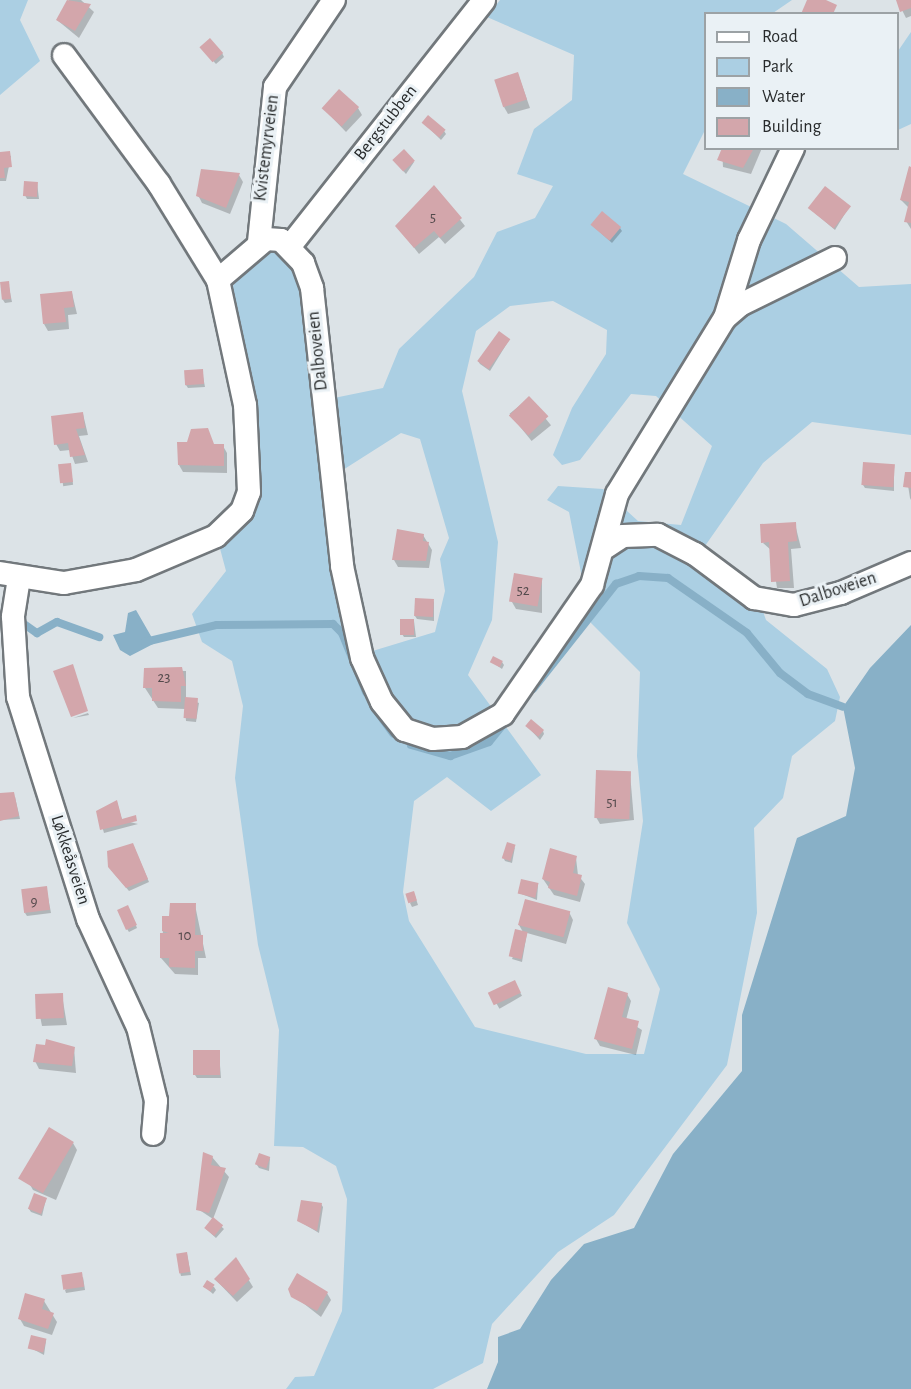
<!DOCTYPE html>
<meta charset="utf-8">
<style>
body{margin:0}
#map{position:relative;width:911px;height:1389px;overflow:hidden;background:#dce3e7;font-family:"Alegreya Sans",sans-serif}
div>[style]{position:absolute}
.green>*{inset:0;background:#abcfe3}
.water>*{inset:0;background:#88b0c7}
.shadow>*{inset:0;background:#0003;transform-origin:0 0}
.stream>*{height:8px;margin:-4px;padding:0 4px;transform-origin:4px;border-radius:4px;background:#88b0c7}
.building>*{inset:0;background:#d3a6ab;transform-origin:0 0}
.roads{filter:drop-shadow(2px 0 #72787c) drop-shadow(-2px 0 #72787c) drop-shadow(0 2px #72787c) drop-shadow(0 -2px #72787c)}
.street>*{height:22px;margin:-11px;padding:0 11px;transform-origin:11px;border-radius:11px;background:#fff}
span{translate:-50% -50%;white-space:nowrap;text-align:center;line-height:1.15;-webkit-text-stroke:6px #eaf1f5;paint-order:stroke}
.number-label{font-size:15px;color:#534a4c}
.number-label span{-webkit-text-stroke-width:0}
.street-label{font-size:18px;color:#282b2c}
.legend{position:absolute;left:704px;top:12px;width:195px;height:138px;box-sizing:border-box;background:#eaf1f5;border:2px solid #9ca2a5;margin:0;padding:8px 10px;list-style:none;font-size:18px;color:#282b2c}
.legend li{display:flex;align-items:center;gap:12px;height:30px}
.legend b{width:30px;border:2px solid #9ca2a5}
</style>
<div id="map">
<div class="green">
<i style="clip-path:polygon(0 0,28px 0,20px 20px,40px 61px,0 95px)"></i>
<i style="clip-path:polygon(evenodd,500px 0,792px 0,773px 13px,706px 14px,705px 130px,683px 174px,786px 224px,859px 287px,911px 284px,911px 435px,812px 422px,763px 463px,705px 546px,752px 581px,766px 620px,827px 669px,840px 697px,835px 721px,792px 756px,783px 798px,754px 828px,757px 913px,727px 1065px,614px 1215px,558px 1252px,492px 1324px,483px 1363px,433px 1389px,286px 1389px,295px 1377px,314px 1376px,342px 1311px,347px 1199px,336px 1166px,303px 1147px,274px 1146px,279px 1030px,258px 945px,235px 778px,243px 706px,232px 661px,202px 642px,192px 614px,226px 571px,218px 541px,250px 509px,231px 289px,249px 261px,273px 249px,284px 251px,301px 275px,329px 399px,383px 388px,399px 349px,474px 277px,497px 232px,535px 218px,553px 186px,517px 174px,534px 129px,572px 100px,574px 55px,487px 17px,500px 0,553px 301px,607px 330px,606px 354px,572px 408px,553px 455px,562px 465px,580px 460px,631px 394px,656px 396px,712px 446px,681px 525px,638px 521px,603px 489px,558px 486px,547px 500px,569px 512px,591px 623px,640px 672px,637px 756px,643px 821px,627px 923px,660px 989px,644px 1054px,586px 1054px,475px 1027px,409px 921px,403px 892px,414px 801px,447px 777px,491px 811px,541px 775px,468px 675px,492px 620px,498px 542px,462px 391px,476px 331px,510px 306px,553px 301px,500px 0,401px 433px,420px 439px,449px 538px,440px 559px,445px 591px,435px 632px,366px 653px,335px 475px,401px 433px)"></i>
<i style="clip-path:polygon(911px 32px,911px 124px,898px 130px,898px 51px)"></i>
</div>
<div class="water">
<i style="clip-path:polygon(136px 610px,155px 643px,130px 656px,120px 650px,113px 635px,125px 632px,128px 613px)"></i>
<i style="clip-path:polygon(911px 625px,911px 1389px,487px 1389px,498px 1362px,498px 1337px,520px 1329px,551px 1280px,584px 1244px,634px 1228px,673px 1154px,742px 1071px,742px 1015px,797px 838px,846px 816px,855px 768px,843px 707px,870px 668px)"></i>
</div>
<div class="shadow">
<i style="clip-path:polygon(69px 0,81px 0,94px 12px,79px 38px,57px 20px)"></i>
<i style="clip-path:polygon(897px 0,911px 0,911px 16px,906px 18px)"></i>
<i style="clip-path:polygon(204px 51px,222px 53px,224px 57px,216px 64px)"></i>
<i style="clip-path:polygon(518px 74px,530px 108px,508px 114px,504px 107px)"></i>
<i style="clip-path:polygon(323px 108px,358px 108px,362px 115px,346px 132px)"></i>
<i style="clip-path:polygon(423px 122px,444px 131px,446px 134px,441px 140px)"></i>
<i style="clip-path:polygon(722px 148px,762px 148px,751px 174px,723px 167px)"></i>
<i style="clip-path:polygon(0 153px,11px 156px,6px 181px,0 181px)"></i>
<i style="clip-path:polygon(414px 162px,406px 174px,396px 163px)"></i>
<i style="clip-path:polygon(911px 168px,911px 229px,906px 221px,909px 208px,901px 200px)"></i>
<i style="clip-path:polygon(239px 175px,243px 182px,230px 214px,202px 203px,198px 195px)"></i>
<i style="clip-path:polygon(37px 183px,39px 199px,27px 199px,25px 195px)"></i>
<i style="clip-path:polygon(434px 187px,465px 226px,445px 244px,439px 237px,419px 254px,397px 226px)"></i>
<i style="clip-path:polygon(849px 207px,835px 230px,809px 208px)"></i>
<i style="clip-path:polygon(592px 225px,620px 228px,622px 231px,612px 243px)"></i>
<i style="clip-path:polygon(8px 283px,12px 302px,5px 303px,3px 300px)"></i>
<i style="clip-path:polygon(72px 293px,77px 314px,68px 315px,69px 329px,48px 331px,44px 324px)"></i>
<i style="clip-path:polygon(509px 340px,490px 371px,480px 364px,478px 361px)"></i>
<i style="clip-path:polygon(202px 371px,205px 387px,188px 388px,186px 385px)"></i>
<i style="left:529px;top:398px;width:35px;height:25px;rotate:51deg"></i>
<i style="clip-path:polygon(83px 414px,88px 435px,79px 436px,88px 462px,75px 464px,70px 450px,60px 451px,56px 444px)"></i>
<i style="clip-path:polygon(214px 446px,223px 446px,227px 453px,227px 473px,183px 472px,179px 465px)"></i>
<i style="left:70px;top:465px;width:20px;height:10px;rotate:81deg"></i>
<i style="clip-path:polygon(894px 466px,894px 491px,865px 488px,863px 485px)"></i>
<i style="clip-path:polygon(906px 473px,911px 474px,911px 500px,910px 498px)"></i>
<i style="clip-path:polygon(795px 524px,801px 548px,791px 549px,794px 588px,777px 588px,771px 550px,763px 543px)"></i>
<i style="clip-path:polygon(423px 535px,432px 550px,429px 568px,398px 567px,394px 560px)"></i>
<i style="clip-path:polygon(542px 579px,542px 613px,516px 609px,512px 602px)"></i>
<i style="clip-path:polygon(434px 601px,434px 621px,417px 619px,415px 616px)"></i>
<i style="clip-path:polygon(414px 621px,416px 637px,404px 637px,402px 634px)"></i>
<i style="clip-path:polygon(492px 662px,502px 662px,504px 665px,502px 669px)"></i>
<i style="clip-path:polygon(146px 670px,186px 671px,186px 698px,199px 703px,196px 722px,186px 721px,185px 709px,158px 708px,145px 688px)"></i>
<i style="clip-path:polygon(88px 713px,89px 715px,73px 718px)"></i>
<i style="clip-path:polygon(527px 726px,543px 731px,544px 734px,540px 740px)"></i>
<i style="clip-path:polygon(630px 773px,634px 820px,600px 824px,596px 817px)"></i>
<i style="clip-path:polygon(0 795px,15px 797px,20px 819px,0 820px)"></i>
<i style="clip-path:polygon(117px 802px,122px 820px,138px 824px,104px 833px,98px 812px)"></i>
<i style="clip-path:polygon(134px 847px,149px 882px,129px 891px,111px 870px)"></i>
<i style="clip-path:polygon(515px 847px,512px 863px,505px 861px,503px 857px)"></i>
<i style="clip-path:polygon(576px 858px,578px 875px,585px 884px,580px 902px,554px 895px,543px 879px)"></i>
<i style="clip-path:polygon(538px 885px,537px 900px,519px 893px)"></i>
<i style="clip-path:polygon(46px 887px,51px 913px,27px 916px,25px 913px)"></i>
<i style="clip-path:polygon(415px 896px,418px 905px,412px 907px,410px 903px)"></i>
<i style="clip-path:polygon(195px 905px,206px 958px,198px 958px,198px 975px,175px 974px,161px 958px,163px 930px,171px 918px)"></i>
<i style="clip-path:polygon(129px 909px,137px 928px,129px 932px,127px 929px)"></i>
<i style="clip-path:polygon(569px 912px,573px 920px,566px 944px,527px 933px,522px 962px,512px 959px,523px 932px,519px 925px)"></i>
<i style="left:514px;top:982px;width:16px;height:26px;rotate:60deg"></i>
<i style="clip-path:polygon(627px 994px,631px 1001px,626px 1020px,642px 1030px,636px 1055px,600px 1046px,596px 1039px)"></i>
<i style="clip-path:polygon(62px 995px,67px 1025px,42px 1026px,36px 996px)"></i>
<i style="clip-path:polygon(46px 1047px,74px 1048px,76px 1073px,39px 1069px,35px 1061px)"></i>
<i style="clip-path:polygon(219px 1052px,221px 1078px,197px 1078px,195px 1075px)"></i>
<i style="clip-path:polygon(73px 1143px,77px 1150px,56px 1200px,33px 1190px,29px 1183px)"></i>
<i style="clip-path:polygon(212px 1157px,229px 1177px,213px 1219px,224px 1229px,216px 1238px,206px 1229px,213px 1219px,198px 1209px)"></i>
<i style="clip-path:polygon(270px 1158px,269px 1171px,259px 1168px,257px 1165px)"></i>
<i style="clip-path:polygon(46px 1199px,42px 1216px,31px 1212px,29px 1209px)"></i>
<i style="clip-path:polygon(321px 1204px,323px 1207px,319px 1233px,299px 1221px)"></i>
<i style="clip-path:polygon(187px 1254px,191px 1275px,181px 1276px,180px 1272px)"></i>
<i style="clip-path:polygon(236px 1259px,253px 1287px,237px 1302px,215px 1279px)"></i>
<i style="clip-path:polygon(83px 1277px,85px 1290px,66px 1293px,65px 1290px)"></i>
<i style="clip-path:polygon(205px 1287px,214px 1287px,216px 1290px,213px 1294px)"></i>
<i style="clip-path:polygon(327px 1293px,331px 1300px,321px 1317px,294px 1296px)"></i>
<i style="clip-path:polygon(44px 1301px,57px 1322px,52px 1335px,24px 1326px,20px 1319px)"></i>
<i style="clip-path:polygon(46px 1341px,44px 1355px,29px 1347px)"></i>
</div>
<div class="stream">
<i style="left:24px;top:624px;width:16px;rotate:35deg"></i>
<i style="left:37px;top:633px;width:23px;rotate:-29deg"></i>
<i style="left:57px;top:622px;width:45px;rotate:19.7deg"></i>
<i style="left:145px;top:642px;width:74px;rotate:-13.3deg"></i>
<i style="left:217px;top:625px;width:116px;rotate:-0.5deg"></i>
<i style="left:333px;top:624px;width:13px;rotate:45deg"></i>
<i style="left:342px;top:633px;width:64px;rotate:67.9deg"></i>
<i style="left:533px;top:689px;width:134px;rotate:-51.7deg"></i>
<i style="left:616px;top:584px;width:24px;rotate:-19deg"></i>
<i style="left:639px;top:576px;width:29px;rotate:4deg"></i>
<i style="left:668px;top:578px;width:96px;rotate:34.8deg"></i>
<i style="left:747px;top:633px;width:52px;rotate:50.5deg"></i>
<i style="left:780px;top:673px;width:35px;rotate:37deg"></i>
<i style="left:808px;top:694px;width:37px;rotate:20deg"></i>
<i style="left:376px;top:710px;width:29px;rotate:54deg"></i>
<i style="left:411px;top:745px;width:41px;rotate:15.8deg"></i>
<i style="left:450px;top:756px;width:41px;rotate:-19.7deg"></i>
<i style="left:489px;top:742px;width:27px;rotate:-51deg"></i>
</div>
<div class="building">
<i style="clip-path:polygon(67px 0,91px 4px,75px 31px,56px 20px)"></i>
<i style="clip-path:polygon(807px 0,826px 0,837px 5px,833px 14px,801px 14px)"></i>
<i style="clip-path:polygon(896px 0,911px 0,911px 8px,900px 12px)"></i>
<i style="left:210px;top:38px;width:20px;height:14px;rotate:49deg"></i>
<i style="left:518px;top:72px;width:29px;height:25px;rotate:72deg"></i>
<i style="left:339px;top:89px;width:27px;height:26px;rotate:42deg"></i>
<i style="left:428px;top:115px;width:23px;height:10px;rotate:40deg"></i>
<i style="clip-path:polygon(722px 148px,754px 148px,743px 168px,717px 160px)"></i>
<i style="left:404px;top:149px;width:16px;height:16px;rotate:47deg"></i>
<i style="clip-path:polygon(10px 151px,12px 167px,4px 168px,5px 178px,0 178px,0 152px)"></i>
<i style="clip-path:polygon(909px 166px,911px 167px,911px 223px,904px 222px,909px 202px,900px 200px)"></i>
<i style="clip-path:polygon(201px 169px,240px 173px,226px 208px,196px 196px)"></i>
<i style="left:24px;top:181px;width:14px;height:15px;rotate:4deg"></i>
<i style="clip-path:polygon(434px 185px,462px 218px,440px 238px,434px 231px,414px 248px,395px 226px)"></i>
<i style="left:825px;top:186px;width:33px;height:28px;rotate:38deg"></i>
<i style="left:602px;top:211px;width:25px;height:18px;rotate:40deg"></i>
<i style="left:9px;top:281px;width:18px;height:9px;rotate:84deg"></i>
<i style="clip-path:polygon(72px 291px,74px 307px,64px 308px,66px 322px,43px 324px,40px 294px)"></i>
<i style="left:499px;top:331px;width:14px;height:37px;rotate:36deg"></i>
<i style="left:203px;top:369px;width:15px;height:19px;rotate:86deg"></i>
<i style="left:529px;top:396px;width:28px;height:28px;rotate:46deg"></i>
<i style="clip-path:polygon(83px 412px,85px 428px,76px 429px,85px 455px,70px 457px,68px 443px,54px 445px,51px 416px)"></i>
<i style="clip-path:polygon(208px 428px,214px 444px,224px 444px,224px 466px,178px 465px,177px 442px,187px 442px,191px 429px)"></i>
<i style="left:863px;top:462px;width:32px;height:23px;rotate:4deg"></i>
<i style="left:71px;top:463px;width:19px;height:13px;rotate:84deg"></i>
<i style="clip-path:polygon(905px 472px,911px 472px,911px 488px,903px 487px)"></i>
<i style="clip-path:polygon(796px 522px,797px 541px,788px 542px,790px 581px,771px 582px,769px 542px,761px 543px,760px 524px)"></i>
<i style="clip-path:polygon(397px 529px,424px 534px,423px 541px,429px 542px,426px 561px,392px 560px)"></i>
<i style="left:514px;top:573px;width:29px;height:29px;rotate:10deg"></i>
<i style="left:415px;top:598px;width:19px;height:18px;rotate:3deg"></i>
<i style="left:400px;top:619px;width:14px;height:16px"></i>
<i style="left:493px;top:656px;width:11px;height:7px;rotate:27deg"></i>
<i style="clip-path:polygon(73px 664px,88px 711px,71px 717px,53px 671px)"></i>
<i style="clip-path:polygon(182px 667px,186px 686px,181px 686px,181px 702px,152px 701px,152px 688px,143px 688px,144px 668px)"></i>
<i style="left:185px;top:697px;width:13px;height:21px;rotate:4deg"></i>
<i style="left:531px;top:719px;width:17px;height:9px;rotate:40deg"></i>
<i style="left:596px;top:770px;width:35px;height:48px;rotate:2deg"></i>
<i style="clip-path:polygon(14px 792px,19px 816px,0 821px,0 793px)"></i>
<i style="clip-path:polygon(117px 800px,122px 819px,136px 815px,137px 821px,100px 830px,96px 811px)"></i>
<i style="left:507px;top:842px;width:9px;height:17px;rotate:18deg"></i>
<i style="clip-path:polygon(133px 843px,148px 879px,126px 888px,108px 867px,107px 851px)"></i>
<i style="clip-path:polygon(550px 848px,577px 856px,573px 873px,582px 875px,577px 896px,548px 888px,550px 882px,542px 879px)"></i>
<i style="left:521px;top:879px;width:18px;height:15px;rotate:13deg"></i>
<i style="left:47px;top:886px;width:24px;height:26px;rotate:83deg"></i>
<i style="left:414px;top:891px;width:10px;height:9px;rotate:73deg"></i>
<i style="left:525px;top:899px;width:47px;height:27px;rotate:15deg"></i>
<i style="clip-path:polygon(170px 903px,196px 903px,195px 935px,203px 935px,203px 951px,195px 951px,195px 968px,169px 967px,169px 958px,160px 958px,160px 933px,169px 933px,162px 931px,162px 916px,169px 916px)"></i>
<i style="left:128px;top:905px;width:22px;height:12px;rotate:66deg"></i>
<i style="left:515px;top:929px;width:13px;height:28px;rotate:13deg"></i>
<i style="left:515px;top:980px;width:14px;height:30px;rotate:65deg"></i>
<i style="clip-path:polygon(608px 987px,628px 993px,622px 1017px,639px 1021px,632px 1049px,594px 1039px)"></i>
<i style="left:63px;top:993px;width:25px;height:28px;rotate:88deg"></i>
<i style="clip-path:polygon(46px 1039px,75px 1047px,72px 1066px,33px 1062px,36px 1044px,45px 1045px)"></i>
<i style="left:220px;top:1050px;width:25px;height:27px;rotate:90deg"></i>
<i style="left:49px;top:1127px;width:29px;height:60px;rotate:31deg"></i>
<i style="clip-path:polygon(203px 1152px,213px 1156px,211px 1165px,226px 1168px,209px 1213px,196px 1210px)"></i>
<i style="left:259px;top:1153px;width:12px;height:12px;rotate:20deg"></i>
<i style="left:34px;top:1193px;width:14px;height:17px;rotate:21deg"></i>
<i style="clip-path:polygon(301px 1200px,322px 1203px,317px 1231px,297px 1221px)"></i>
<i style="left:213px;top:1217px;width:13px;height:14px;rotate:39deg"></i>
<i style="left:187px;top:1252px;width:20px;height:11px;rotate:81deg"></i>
<i style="clip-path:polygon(236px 1257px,250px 1279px,233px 1296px,214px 1279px)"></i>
<i style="left:82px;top:1272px;width:15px;height:21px;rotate:82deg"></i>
<i style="clip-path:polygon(297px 1273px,328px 1292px,317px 1311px,291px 1297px,288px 1289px)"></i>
<i style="left:207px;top:1280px;width:9px;height:8px;rotate:32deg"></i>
<i style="clip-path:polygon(25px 1293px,45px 1299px,42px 1309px,54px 1313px,48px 1329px,18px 1319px)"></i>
<i style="left:31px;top:1335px;width:16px;height:14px;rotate:14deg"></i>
</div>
<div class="roads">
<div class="street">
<i style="left:259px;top:242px;width:156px;rotate:-84.1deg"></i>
<i style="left:275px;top:87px;width:105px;rotate:-55.9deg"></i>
<i style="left:290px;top:246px;width:313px;rotate:-51.7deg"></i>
<i style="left:218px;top:280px;width:63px;rotate:-40.5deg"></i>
<i style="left:266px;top:239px;width:15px;rotate:4deg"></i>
<i style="left:281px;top:240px;width:32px;rotate:46deg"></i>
<i style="left:303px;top:263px;width:27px;rotate:70deg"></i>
<i style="left:312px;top:288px;width:280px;rotate:83.8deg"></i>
<i style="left:342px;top:566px;width:94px;rotate:77.7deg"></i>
<i style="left:362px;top:658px;width:48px;rotate:65.6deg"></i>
<i style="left:382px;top:702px;width:36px;rotate:51deg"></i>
<i style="left:405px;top:730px;width:29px;rotate:18deg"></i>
<i style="left:433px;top:739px;width:29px;rotate:-4deg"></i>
<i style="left:462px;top:737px;width:47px;rotate:-29.3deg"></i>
<i style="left:503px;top:714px;width:157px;rotate:-55.4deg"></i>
<i style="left:592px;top:585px;width:94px;rotate:-74.6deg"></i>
<i style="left:617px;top:494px;width:206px;rotate:-58.5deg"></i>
<i style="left:725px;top:318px;width:82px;rotate:-72.9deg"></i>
<i style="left:749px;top:240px;width:102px;rotate:-64.4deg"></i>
<i style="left:725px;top:318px;width:20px;rotate:-41deg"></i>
<i style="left:740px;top:305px;width:106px;rotate:-26.3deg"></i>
<i style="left:606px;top:547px;width:20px;rotate:-33deg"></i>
<i style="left:623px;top:536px;width:35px;rotate:-2deg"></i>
<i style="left:658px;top:535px;width:42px;rotate:27.2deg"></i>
<i style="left:695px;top:554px;width:74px;rotate:36.7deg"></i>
<i style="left:754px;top:598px;width:41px;rotate:9.9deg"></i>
<i style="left:794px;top:605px;width:49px;rotate:-14.3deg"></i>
<i style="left:841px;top:593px;width:76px;rotate:-23.2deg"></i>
<i style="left:0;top:573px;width:65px;rotate:8.9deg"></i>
<i style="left:64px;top:583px;width:73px;rotate:-10.2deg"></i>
<i style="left:136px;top:570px;width:87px;rotate:-23deg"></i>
<i style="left:216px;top:536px;width:36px;rotate:-44deg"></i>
<i style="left:242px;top:511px;width:20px;rotate:-70deg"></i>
<i style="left:249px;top:492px;width:87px;rotate:-92.6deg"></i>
<i style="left:245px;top:405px;width:128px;rotate:-102.2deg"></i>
<i style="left:218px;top:280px;width:113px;rotate:-121.6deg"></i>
<i style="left:159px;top:184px;width:160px;rotate:-126.4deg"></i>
<i style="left:19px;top:578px;width:39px;rotate:99deg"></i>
<i style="left:13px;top:617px;width:80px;rotate:86.4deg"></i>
<i style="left:18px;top:697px;width:233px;rotate:72.5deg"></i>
<i style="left:88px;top:919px;width:119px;rotate:65.2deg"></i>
<i style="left:138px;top:1027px;width:76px;rotate:76.3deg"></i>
<i style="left:156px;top:1101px;width:33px;rotate:95deg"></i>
</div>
</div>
<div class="number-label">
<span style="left:433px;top:218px">5</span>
<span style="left:523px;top:591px">52</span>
<span style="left:164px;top:678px">23</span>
<span style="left:612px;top:803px">51</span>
<span style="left:34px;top:902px">9</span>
<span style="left:185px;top:936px">10</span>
</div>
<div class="street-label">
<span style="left:386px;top:123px;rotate:-52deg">Bergstubben</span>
<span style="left:267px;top:148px;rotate:-83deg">Kvistemyrveien</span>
<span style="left:318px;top:351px;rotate:-96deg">Dalboveien</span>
<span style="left:838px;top:590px;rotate:-18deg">Dalboveien</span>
<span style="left:70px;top:860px;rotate:72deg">Løkkeåsveien</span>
</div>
<ul class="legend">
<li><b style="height:8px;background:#fff"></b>Road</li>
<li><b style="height:16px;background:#abcfe3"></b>Park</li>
<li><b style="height:16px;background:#88b0c7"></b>Water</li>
<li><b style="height:16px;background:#d3a6ab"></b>Building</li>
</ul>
</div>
